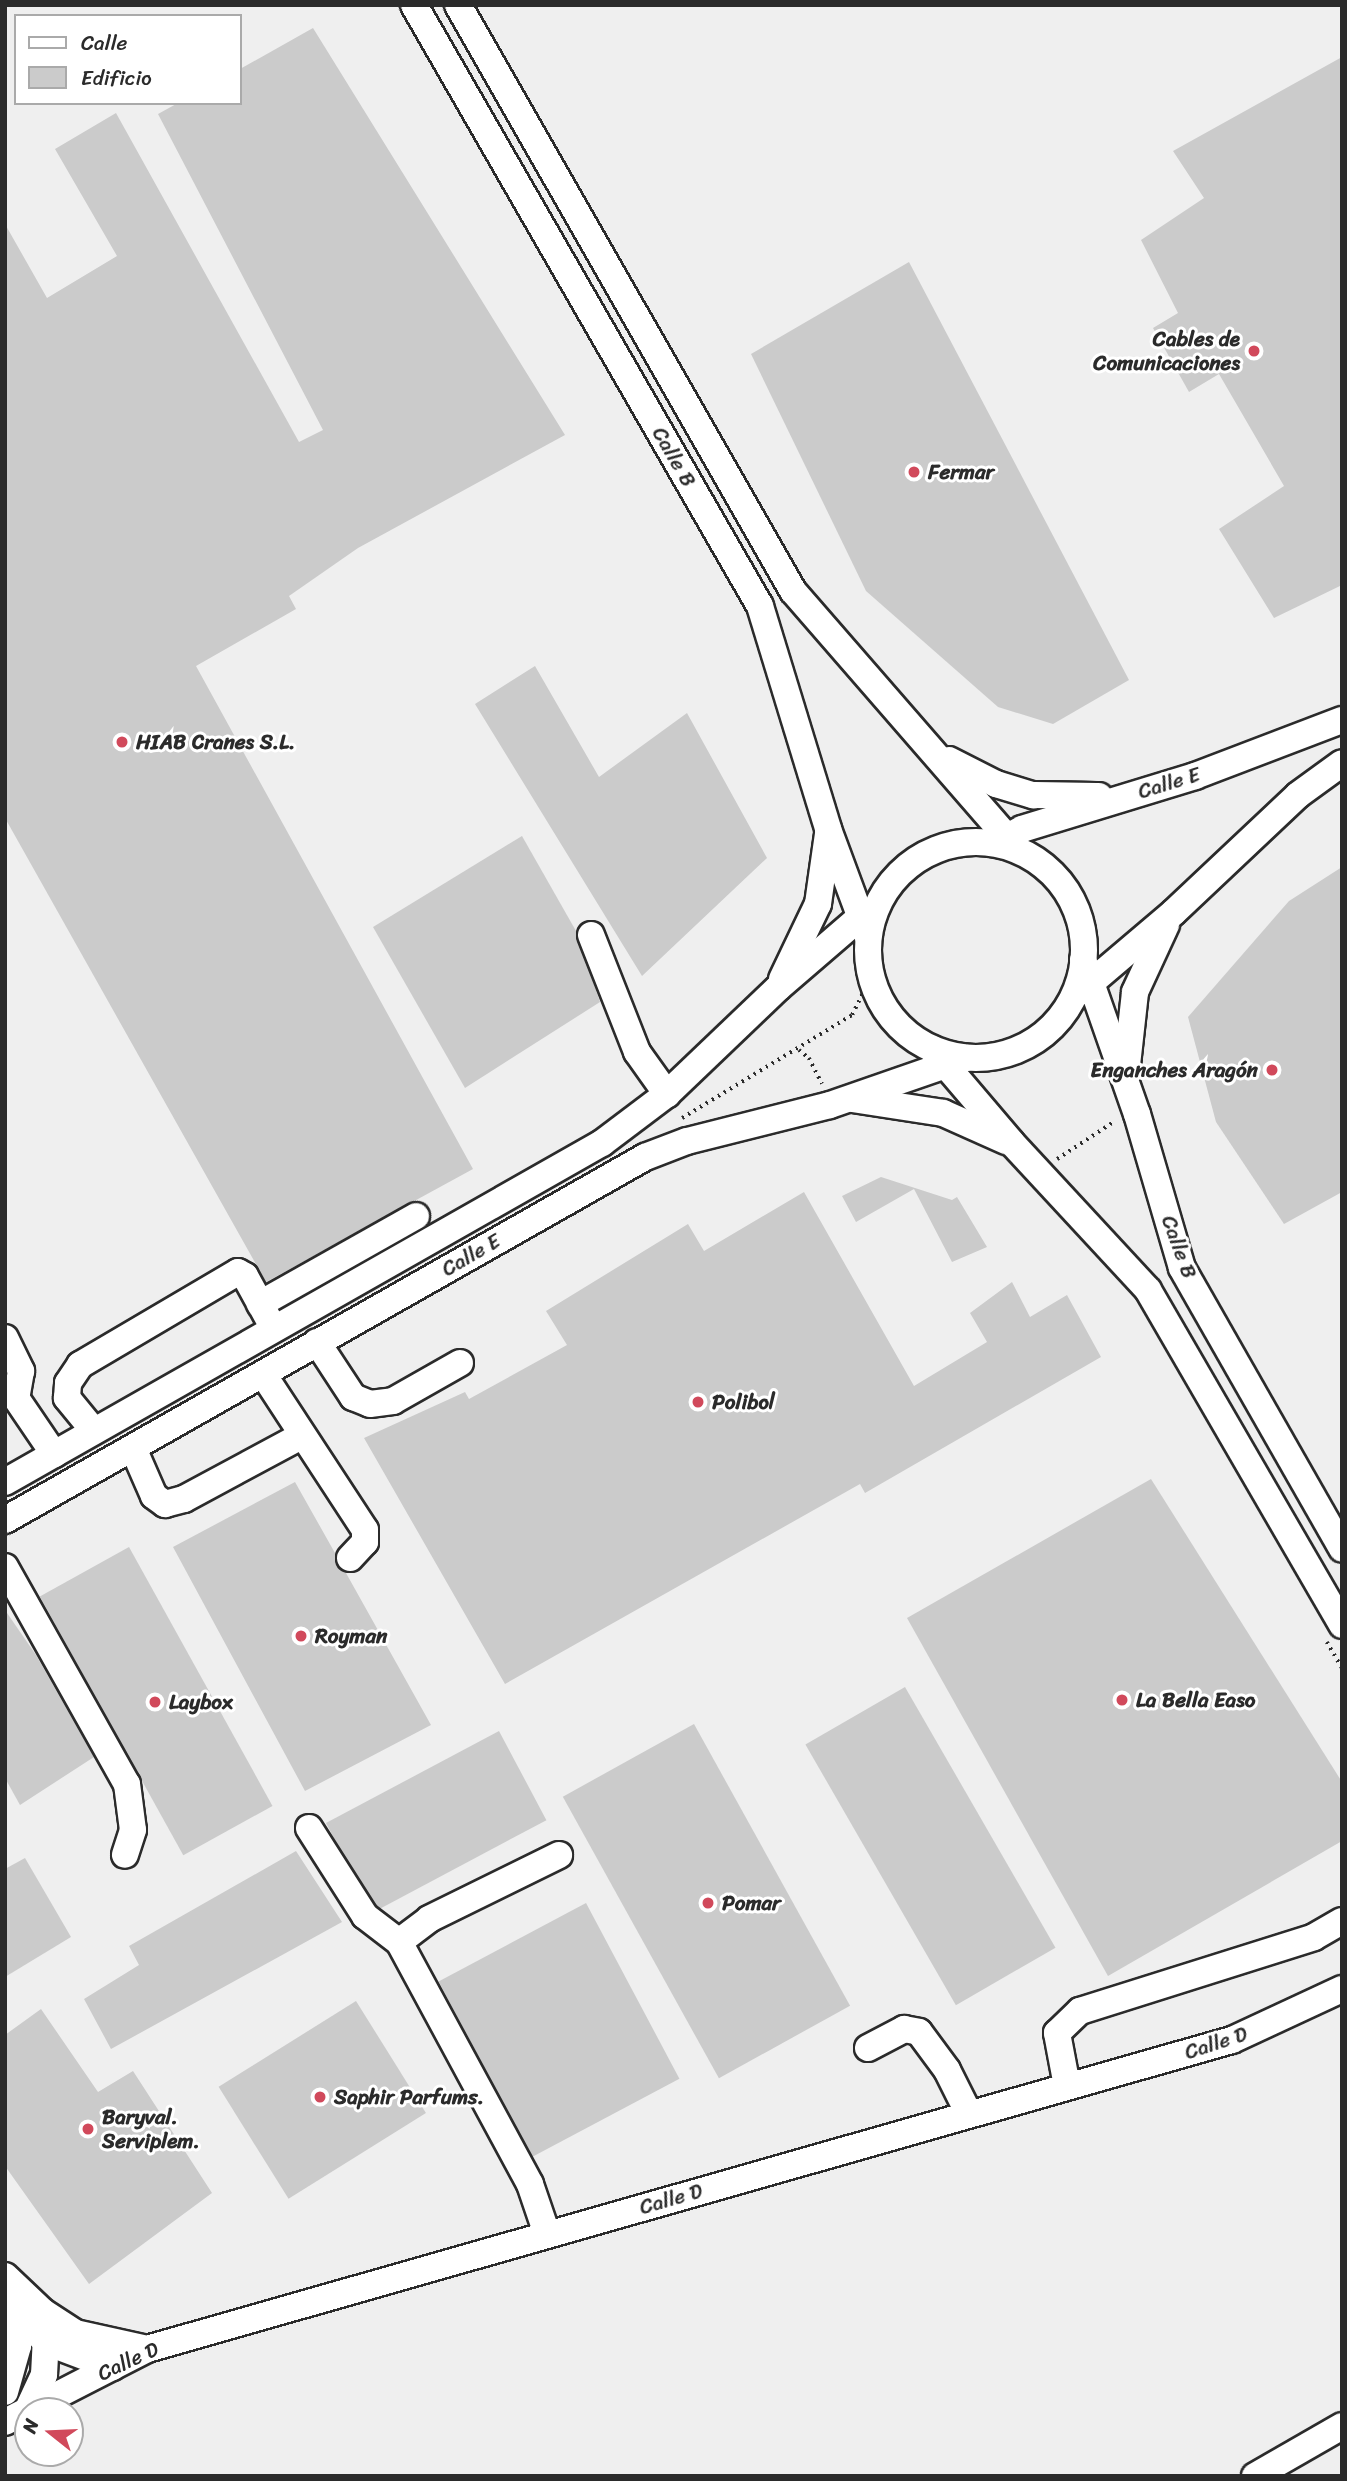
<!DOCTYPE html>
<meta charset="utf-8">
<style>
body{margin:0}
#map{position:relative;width:1347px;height:2481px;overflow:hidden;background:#fff;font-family:Sriracha,sans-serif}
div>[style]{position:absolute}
.built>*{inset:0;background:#efefef}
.building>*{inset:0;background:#cbcbcb;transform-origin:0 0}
.path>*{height:3.5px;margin-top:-1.75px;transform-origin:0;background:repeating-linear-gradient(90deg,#2b2b2b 0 2px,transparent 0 7px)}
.roads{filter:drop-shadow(2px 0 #2b2b2b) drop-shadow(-2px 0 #2b2b2b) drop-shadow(0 2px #2b2b2b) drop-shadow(0 -2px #2b2b2b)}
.minor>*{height:26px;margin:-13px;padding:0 13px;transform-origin:13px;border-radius:13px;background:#fff}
.minor>.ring{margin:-13px;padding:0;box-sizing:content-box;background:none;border:26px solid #fff;border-radius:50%}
.dots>*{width:19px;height:19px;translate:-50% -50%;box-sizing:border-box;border:4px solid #fff;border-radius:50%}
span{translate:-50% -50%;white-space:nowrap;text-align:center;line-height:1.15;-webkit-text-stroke:6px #fff;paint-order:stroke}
.poi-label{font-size:21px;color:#2b2b2b;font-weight:700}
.right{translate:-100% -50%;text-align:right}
.left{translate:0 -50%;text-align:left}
.street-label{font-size:21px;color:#2b2b2b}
.frame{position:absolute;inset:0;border:7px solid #2b2b2b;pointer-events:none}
.legend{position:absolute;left:14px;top:14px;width:228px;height:91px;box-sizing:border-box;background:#fff;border:2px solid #aaa;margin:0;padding:9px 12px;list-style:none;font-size:21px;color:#2b2b2b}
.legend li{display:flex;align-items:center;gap:14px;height:35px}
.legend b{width:35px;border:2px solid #aaa}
.north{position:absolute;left:14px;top:2397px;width:70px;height:70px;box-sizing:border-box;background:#fff;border:2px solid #aaa;border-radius:50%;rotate:288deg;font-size:19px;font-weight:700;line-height:28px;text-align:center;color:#2b2b2b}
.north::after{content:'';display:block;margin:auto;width:24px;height:32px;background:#d1495b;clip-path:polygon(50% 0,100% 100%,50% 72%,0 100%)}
</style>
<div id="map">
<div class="built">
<i style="clip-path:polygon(evenodd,5px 5px,1342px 5px,1342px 2476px,5px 2476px,5px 5px,16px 16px,240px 16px,240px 103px,16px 103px,16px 16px,5px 5px,28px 2411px,70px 2411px,70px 2453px,28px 2453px,28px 2411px)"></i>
</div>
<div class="building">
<i style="clip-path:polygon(313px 28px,565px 435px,358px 548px,289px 596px,296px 609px,196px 666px,473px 1169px,266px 1282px,5px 818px,5px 224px,47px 298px,117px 256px,55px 149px,116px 113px,299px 442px,323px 430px,158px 114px,178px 103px,240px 103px,240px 69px)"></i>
<i style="clip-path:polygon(1342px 57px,1342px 585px,1274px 618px,1219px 529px,1284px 486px,1219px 374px,1189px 392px,1153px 328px,1178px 313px,1141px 240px,1204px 198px,1173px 151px)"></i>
<i style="clip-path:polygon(909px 262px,1129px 680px,1053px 724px,998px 707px,866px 591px,751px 354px)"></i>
<i style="clip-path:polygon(535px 666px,599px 777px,687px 713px,767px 858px,642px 976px,475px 704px)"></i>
<i style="clip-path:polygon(522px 836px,576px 931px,600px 1002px,465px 1088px,373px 927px)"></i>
<i style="clip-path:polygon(1342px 867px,1342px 1192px,1284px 1224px,1216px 1122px,1188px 1017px,1289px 901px)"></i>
<i style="clip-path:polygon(881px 1177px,952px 1200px,957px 1197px,987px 1247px,952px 1262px,914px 1189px,856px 1222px,842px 1196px)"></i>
<i style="clip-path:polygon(804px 1192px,914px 1386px,987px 1342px,970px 1313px,1012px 1282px,1030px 1317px,1067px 1295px,1101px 1357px,865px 1493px,860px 1484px,505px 1684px,364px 1438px,465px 1392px,469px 1399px,567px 1345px,546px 1311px,688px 1224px,704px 1251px)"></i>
<i style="clip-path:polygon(1151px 1479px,1342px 1782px,1342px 1841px,1108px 1976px,907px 1618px)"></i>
<i style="clip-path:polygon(295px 1482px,335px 1553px,335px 1563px,346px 1573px,431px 1725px,305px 1791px,173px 1547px)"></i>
<i style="left:129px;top:1547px;width:296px;height:102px;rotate:61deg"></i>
<i style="clip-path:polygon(5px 1610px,36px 1655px,94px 1757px,20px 1805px,5px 1778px)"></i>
<i style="left:905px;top:1687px;width:301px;height:115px;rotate:60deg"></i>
<i style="left:694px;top:1724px;width:322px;height:150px;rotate:61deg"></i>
<i style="left:499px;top:1731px;width:101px;height:196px;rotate:62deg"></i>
<i style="clip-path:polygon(296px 1851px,342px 1922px,111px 2049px,84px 1999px,139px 1965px,129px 1946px)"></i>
<i style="clip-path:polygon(25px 1858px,71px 1937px,5px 1977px,5px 1869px)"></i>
<i style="left:586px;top:1903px;width:199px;height:167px;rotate:62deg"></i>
<i style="left:356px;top:2001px;width:132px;height:162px;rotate:58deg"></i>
<i style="clip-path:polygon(41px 2009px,98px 2092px,133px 2071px,212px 2193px,89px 2284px,5px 2166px,5px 2035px)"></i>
</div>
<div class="path">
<i style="left:799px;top:1050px;width:13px;rotate:39deg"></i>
<i style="left:809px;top:1058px;width:29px;rotate:63deg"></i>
<i style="left:682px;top:1118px;width:199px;rotate:-31.2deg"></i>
<i style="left:852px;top:1015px;width:43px;rotate:-64deg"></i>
<i style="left:1057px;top:1159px;width:69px;rotate:-33.2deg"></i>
<i style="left:1327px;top:1642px;width:30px;rotate:60deg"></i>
</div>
<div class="roads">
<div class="minor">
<i style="left:414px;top:5px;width:693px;rotate:60.07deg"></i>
<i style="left:760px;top:606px;width:233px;rotate:73deg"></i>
<i style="left:828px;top:829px;width:115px;rotate:69.7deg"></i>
<i style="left:458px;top:5px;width:675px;rotate:60.24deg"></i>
<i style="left:793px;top:591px;width:342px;rotate:49deg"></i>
<i style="left:949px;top:760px;width:53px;rotate:27.1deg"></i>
<i style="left:996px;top:784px;width:39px;rotate:17deg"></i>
<i style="left:1033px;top:795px;width:66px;rotate:0.9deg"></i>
<i class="ring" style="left:868px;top:842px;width:190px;height:190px"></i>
<i style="left:995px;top:843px;width:30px;rotate:-27deg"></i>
<i style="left:1022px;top:829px;width:181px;rotate:-17deg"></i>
<i style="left:1195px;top:776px;width:157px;rotate:-20.9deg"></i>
<i style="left:591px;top:935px;width:126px;rotate:68.5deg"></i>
<i style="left:637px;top:1052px;width:52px;rotate:54.5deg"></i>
<i style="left:1083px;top:960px;width:163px;rotate:70.7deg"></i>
<i style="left:1137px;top:1114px;width:160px;rotate:73.7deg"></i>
<i style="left:1182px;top:1268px;width:323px;rotate:60.3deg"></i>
<i style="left:782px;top:979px;width:83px;rotate:-64.4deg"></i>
<i style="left:818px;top:904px;width:71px;rotate:-81.9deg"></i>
<i style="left:1080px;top:992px;width:123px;rotate:-40.4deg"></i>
<i style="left:1174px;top:912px;width:170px;rotate:-43.3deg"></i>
<i style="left:1298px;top:795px;width:54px;rotate:-36deg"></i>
<i style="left:932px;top:1049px;width:123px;rotate:49.6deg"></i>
<i style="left:1012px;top:1143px;width:200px;rotate:47.2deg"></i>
<i style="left:1148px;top:1290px;width:387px;rotate:59.9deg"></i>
<i style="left:1126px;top:1074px;width:82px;rotate:-83.7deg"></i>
<i style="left:1135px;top:992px;width:74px;rotate:-65.2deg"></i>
<i style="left:852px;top:1099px;width:92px;rotate:8.7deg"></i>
<i style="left:943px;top:1113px;width:69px;rotate:24deg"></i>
<i style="left:260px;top:1304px;width:179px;rotate:-29.4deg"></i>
<i style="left:5px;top:1338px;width:37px;rotate:64deg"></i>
<i style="left:21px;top:1371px;width:27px;rotate:100deg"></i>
<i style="left:317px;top:1342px;width:66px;rotate:56.8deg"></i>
<i style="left:353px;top:1397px;width:18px;rotate:22deg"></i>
<i style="left:370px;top:1404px;width:23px;rotate:-7deg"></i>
<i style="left:393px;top:1401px;width:77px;rotate:-29.6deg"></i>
<i style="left:263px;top:1374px;width:186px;rotate:56.8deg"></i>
<i style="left:365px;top:1530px;width:12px;rotate:90deg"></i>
<i style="left:365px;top:1542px;width:22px;rotate:133deg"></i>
<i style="left:16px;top:1398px;width:68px;rotate:55.8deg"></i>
<i style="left:94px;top:1431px;width:43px;rotate:-129.3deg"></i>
<i style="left:67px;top:1398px;width:15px;rotate:-86deg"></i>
<i style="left:68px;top:1383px;width:22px;rotate:-56deg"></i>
<i style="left:80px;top:1365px;width:183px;rotate:-30.5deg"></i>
<i style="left:238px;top:1272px;width:8px;rotate:30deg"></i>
<i style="left:245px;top:1276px;width:60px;rotate:61.3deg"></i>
<i style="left:133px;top:1448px;width:52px;rotate:66.4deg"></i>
<i style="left:154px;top:1496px;width:14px;rotate:36deg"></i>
<i style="left:165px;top:1504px;width:20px;rotate:-15deg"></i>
<i style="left:184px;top:1499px;width:133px;rotate:-28.3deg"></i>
<i style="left:5px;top:1482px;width:687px;rotate:-29.59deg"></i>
<i style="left:602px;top:1143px;width:81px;rotate:-37deg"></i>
<i style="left:667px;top:1094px;width:153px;rotate:-43.7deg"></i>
<i style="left:778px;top:988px;width:107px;rotate:-40.8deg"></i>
<i style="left:859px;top:918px;width:18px;rotate:-27deg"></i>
<i style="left:5px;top:1520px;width:736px;rotate:-29.56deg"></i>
<i style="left:645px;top:1157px;width:45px;rotate:-20.9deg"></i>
<i style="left:687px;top:1141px;width:147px;rotate:-14.1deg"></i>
<i style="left:830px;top:1105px;width:144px;rotate:-19.1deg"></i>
<i style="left:5px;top:1567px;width:249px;rotate:60.7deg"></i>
<i style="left:127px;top:1784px;width:46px;rotate:82.6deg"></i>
<i style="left:133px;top:1830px;width:26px;rotate:108deg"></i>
<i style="left:309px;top:1828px;width:104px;rotate:57.5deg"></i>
<i style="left:365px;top:1916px;width:43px;rotate:37.4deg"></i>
<i style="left:868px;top:2048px;width:41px;rotate:-27.8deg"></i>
<i style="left:904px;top:2029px;width:15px;rotate:11deg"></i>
<i style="left:919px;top:2032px;width:47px;rotate:53.6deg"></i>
<i style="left:947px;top:2070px;width:49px;rotate:63.4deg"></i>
<i style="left:1067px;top:2086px;width:54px;rotate:-100.7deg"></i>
<i style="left:1057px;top:2033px;width:32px;rotate:-44deg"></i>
<i style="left:1080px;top:2011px;width:245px;rotate:-17.5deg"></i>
<i style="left:1314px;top:1937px;width:32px;rotate:-30deg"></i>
<i style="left:547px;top:2234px;width:53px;rotate:-108.8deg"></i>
<i style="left:530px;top:2184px;width:275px;rotate:-118.4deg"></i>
<i style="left:399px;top:1942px;width:38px;rotate:-37deg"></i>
<i style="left:429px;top:1919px;width:145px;rotate:-26.2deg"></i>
<i style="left:5px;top:2276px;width:52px;rotate:43.5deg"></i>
<i style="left:43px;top:2312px;width:38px;rotate:33deg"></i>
<i style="left:75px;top:2333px;width:74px;rotate:12.5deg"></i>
<i style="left:15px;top:2311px;width:44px;rotate:45deg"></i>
<i style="left:46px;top:2342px;width:71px;rotate:20.7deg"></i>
<i style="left:5px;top:2392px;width:48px;rotate:-74.2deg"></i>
<i style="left:18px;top:2346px;width:68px;rotate:-99.3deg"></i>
<i style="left:28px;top:2409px;width:38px;rotate:-65deg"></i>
<i style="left:44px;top:2375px;width:33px;rotate:-87deg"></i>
<i style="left:46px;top:2342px;width:15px;rotate:-110deg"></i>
<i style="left:5px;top:2422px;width:160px;rotate:-27.2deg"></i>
<i style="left:147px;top:2349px;width:1128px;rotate:-15.9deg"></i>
<i style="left:1232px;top:2040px;width:121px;rotate:-24.9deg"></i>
<i style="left:1255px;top:2476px;width:100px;rotate:-29.9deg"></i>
</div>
</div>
<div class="dots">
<i style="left:1254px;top:351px;background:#d1495b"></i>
<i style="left:914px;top:472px;background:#d1495b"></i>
<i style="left:122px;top:742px;background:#d1495b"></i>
<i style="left:1272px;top:1070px;background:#d1495b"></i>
<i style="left:698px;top:1402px;background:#d1495b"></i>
<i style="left:301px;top:1636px;background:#d1495b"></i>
<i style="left:1122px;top:1700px;background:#d1495b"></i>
<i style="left:155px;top:1702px;background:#d1495b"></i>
<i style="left:708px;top:1903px;background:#d1495b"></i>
<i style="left:320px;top:2097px;background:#d1495b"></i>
<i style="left:88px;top:2129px;background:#d1495b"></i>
</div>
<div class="poi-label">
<span class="right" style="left:1240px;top:351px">Cables de<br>Comunicaciones</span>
<span class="left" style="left:928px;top:472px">Fermar</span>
<span class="left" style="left:136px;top:742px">HIAB Cranes S.L.</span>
<span class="right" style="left:1258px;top:1070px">Enganches Aragón</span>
<span class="left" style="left:712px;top:1402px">Polibol</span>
<span class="left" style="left:315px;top:1636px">Royman</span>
<span class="left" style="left:1136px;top:1700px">La Bella Easo</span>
<span class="left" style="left:169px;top:1702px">Laybox</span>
<span class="left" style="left:722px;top:1903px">Pomar</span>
<span class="left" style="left:334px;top:2097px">Saphir Parfums.</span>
<span class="left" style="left:102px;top:2129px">Baryval.<br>Serviplem.</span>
</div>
<div class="street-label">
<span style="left:674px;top:457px;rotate:60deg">Calle B</span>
<span style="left:1169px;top:783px;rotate:-17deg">Calle E</span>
<span style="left:1179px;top:1247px;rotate:70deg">Calle B</span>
<span style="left:471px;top:1255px;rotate:-30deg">Calle E</span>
<span style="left:1216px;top:2043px;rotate:-18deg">Calle D</span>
<span style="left:671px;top:2199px;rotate:-16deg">Calle D</span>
<span style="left:128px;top:2361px;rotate:-25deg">Calle D</span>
</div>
<div class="frame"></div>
<ul class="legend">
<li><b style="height:9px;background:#fff"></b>Calle</li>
<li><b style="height:19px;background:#cbcbcb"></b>Edificio</li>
</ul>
<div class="north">N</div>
</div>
